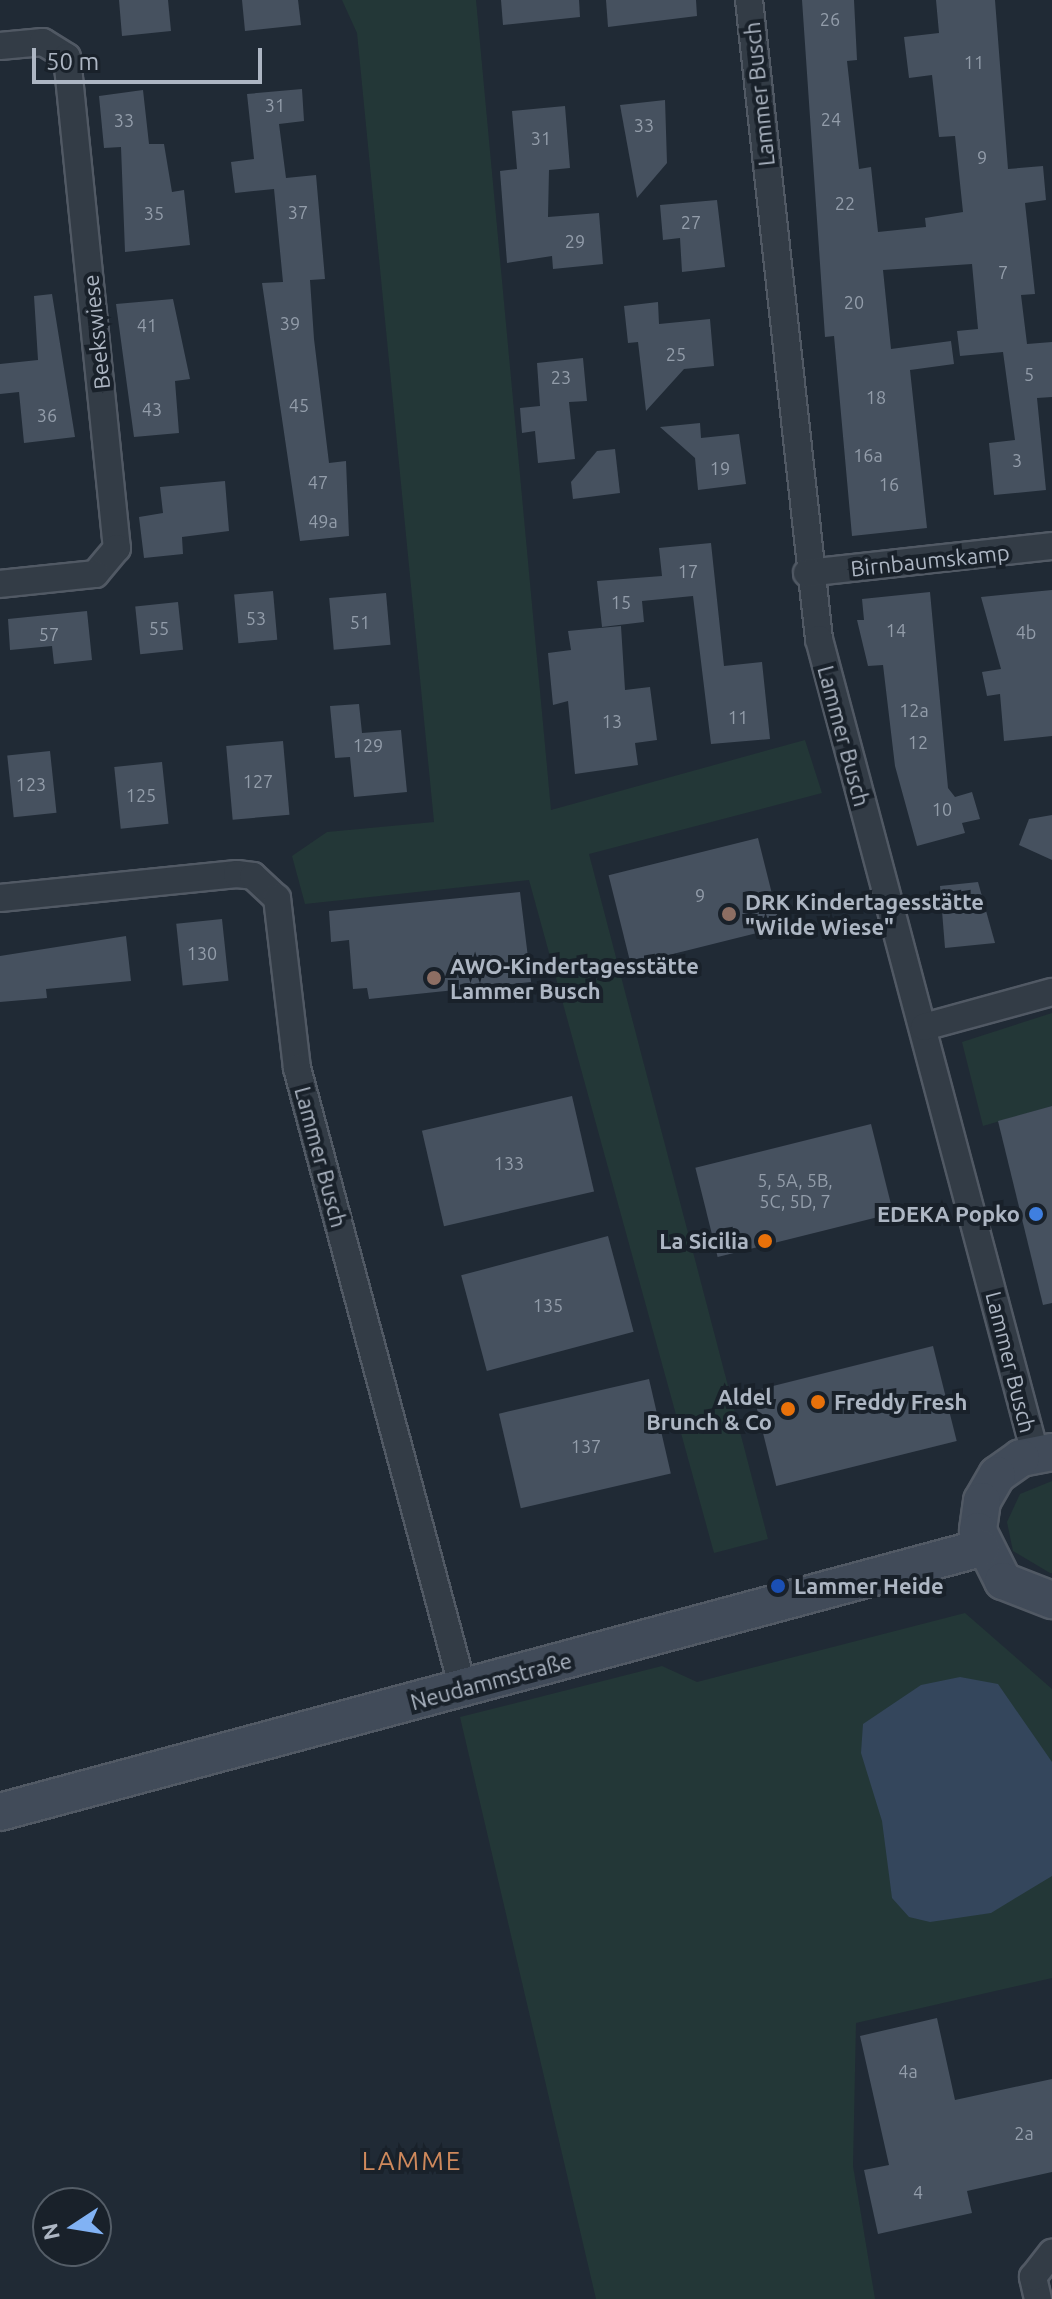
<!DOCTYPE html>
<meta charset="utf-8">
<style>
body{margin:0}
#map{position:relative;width:1052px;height:2299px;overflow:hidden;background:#202a35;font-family:Ubuntu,sans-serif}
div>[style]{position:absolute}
.green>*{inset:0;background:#233737}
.water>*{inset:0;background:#34465c}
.building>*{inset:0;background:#46515f;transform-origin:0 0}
.roads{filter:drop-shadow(2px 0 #515964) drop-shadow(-2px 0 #515964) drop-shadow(0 2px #515964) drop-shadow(0 -2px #515964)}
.street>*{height:26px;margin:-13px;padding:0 13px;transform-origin:13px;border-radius:13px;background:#333c46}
.secondary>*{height:36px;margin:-18px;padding:0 18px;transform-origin:18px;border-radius:18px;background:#414b59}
.dots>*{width:22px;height:22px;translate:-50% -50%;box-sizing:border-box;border:4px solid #19212a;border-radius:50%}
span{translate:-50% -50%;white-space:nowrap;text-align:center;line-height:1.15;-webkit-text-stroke:8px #19212a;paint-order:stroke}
.number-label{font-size:18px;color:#939daa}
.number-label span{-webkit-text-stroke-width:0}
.street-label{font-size:22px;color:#adb6c3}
.poi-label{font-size:22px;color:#adb6c3;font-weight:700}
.left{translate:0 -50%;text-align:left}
.right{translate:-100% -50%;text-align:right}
.quarter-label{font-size:26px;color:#cf895c;letter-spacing:2px}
.north{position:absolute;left:32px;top:2187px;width:80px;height:80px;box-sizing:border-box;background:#19212a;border:2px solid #545d67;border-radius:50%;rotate:258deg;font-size:22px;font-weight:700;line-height:32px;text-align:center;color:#adb6c3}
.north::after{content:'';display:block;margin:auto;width:28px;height:36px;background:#81b2f4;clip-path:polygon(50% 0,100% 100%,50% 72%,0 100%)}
.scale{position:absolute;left:32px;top:48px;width:230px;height:36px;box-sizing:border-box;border:4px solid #adb6c3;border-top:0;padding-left:10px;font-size:24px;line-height:28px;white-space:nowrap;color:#adb6c3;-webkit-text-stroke:6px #19212a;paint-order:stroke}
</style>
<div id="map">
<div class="green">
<i style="clip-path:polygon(342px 0,476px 0,551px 810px,805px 740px,822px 793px,589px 854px,768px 1539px,714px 1553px,529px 880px,305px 904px,292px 856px,327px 832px,434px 822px,357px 33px)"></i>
<i style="clip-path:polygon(1052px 1013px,1052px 1106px,983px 1126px,962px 1042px)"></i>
<i style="clip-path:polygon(1052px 1481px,1052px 1573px,1050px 1573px,1013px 1551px,1007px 1522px,1020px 1494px)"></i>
<i style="clip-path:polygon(965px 1613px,1052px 1689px,1052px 1978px,856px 2023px,853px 2166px,875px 2299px,596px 2299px,460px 1717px,662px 1666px,697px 1682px)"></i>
</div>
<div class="water">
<i style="clip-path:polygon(960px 1677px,998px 1684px,1052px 1762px,1052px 1876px,991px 1913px,930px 1922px,909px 1917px,892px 1898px,882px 1821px,861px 1753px,863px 1724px,921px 1685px)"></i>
</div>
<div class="building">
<i style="clip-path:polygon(119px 0,168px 0,171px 31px,122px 36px)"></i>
<i style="clip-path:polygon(242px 0,298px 0,301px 25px,245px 31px)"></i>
<i style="clip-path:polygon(501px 0,579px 0,580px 17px,503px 25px)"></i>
<i style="clip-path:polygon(606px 0,696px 0,697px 16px,608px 27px)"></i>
<i style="clip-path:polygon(802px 0,854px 0,857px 60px,847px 61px,859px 169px,871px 167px,878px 232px,926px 227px,925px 218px,963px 212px,955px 136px,939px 137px,932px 75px,909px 78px,904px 37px,939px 33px,936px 0,995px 0,1008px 169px,1043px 166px,1046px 200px,1025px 203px,1035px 294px,1021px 295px,1027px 344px,1052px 342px,1052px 397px,1037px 398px,1046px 490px,994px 495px,989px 443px,1015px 440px,1003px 352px,960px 356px,957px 331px,978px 329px,972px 264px,883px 270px,891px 349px,951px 341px,954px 364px,910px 370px,927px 528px,852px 536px,834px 336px,825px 337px)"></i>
<i style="clip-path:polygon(302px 89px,304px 121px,279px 124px,286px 178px,316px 175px,325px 279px,310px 280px,314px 339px,329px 463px,346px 461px,349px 536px,300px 541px,262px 283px,283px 282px,274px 189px,235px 193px,231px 162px,254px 159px,247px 94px)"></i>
<i style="clip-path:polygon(143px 90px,149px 144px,164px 144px,172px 192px,184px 190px,190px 245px,125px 252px,121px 147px,104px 148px,99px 96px)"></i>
<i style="clip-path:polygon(665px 100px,667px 163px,637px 198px,620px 105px)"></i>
<i style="clip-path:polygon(565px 106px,570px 168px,549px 170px,548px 217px,599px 213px,603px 264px,553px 269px,552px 256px,507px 263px,500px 171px,517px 169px,512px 111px)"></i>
<i style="clip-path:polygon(717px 200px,725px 267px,682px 272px,680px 238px,663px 240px,660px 205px)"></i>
<i style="clip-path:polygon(52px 294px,75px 437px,24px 443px,19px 392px,0 394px,0 364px,38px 360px,34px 296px)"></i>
<i style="clip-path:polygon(173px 299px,190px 379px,175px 381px,179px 433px,134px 437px,116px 304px)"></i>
<i style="clip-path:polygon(658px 302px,659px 324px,710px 319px,714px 366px,684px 369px,646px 411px,638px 342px,628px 343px,624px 306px)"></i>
<i style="clip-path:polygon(583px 358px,587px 401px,569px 402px,575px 459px,538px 463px,535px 431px,522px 433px,520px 408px,540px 406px,537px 363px)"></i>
<i style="clip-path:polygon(700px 423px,701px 438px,739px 434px,746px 484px,698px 490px,695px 458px,660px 427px)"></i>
<i style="clip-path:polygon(615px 449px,620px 493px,573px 499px,571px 482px,597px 451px)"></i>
<i style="clip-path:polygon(225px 481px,229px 531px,182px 537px,183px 554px,144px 558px,139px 517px,163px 513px,160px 487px)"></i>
<i style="clip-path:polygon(711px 543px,724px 666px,762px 662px,770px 739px,711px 744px,693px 596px,642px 601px,644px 622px,602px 627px,597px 581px,662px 576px,659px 548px)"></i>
<i style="clip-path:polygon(1052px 590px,1052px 736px,1004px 741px,1000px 694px,987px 696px,982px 672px,1001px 669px,981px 597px)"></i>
<i style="left:273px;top:591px;width:49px;height:39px;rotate:85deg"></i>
<i style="clip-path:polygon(930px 592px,948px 788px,955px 797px,972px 792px,980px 819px,962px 823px,965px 833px,917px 846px,895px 766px,883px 665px,868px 666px,857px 620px,864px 620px,862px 599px)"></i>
<i style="left:386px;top:593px;width:52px;height:57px;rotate:85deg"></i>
<i style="left:178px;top:602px;width:48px;height:43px;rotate:84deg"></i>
<i style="clip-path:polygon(87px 611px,92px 660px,54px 664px,52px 646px,10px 650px,8px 619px)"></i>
<i style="clip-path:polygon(621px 626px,625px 690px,650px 687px,657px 740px,635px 743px,638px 765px,575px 774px,568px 701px,553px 705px,548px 653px,571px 650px,568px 631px)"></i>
<i style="clip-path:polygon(359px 704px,362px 733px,401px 730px,407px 792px,354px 797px,350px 757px,335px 758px,330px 706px)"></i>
<i style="left:283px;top:741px;width:74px;height:57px;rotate:85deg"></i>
<i style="left:50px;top:751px;width:62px;height:43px;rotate:84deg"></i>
<i style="left:162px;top:762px;width:62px;height:48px;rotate:84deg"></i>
<i style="clip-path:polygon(1052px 815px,1052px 860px,1019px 845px,1029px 819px)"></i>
<i style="left:758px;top:838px;width:92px;height:154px;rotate:76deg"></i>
<i style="clip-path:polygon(978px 882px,995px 943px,945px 948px,940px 886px)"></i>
<i style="clip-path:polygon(520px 892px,531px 982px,369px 999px,367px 988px,353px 989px,349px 940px,331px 942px,329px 911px)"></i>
<i style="left:222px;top:919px;width:62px;height:46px;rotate:84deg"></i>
<i style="clip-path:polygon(126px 936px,131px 981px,46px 989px,47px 998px,0 1002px,0 956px)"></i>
<i style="left:572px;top:1096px;width:98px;height:154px;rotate:77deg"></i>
<i style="clip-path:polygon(1052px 1106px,1052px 1303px,1043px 1305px,998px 1121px)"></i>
<i style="left:871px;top:1124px;width:92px;height:181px;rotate:76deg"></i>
<i style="left:608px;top:1236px;width:99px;height:152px;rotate:75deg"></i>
<i style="left:933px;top:1346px;width:98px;height:186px;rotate:76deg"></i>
<i style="left:649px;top:1379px;width:97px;height:154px;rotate:77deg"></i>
<i style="clip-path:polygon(937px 2018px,955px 2100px,1052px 2079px,1052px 2172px,967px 2191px,972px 2213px,878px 2234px,864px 2170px,889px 2165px,860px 2036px)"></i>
</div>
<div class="roads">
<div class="street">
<i style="left:749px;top:0;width:643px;rotate:83.75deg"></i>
<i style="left:819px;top:639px;width:842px;rotate:75.14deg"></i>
<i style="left:0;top:46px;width:43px;rotate:-5.3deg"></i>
<i style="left:43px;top:42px;width:28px;rotate:32deg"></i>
<i style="left:67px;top:57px;width:494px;rotate:84.2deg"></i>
<i style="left:117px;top:548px;width:34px;rotate:130deg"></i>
<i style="left:95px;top:574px;width:96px;rotate:174deg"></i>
<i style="left:807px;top:573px;width:246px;rotate:-6.3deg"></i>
<i style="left:0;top:898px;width:238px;rotate:-5.8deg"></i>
<i style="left:237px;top:874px;width:16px;rotate:7deg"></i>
<i style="left:253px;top:876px;width:33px;rotate:43deg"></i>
<i style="left:277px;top:898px;width:171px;rotate:83.3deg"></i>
<i style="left:297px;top:1068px;width:643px;rotate:75.03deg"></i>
<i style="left:924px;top:1027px;width:133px;rotate:-15.3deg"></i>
<i style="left:1038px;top:2299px;width:23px;rotate:-103deg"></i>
<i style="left:1033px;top:2277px;width:31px;rotate:-52deg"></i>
</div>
<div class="secondary">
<i style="left:1052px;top:1452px;width:32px;rotate:169deg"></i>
<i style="left:1021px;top:1458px;width:29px;rotate:145deg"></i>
<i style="left:997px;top:1475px;width:30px;rotate:120deg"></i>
<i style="left:982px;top:1501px;width:30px;rotate:98deg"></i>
<i style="left:978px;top:1531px;width:56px;rotate:63.4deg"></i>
<i style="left:1003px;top:1581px;width:53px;rotate:21.2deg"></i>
<i style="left:0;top:1812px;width:1016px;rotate:-15.06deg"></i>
</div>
</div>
<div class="dots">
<i style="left:729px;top:914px;background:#8d6e63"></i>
<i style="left:434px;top:978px;background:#8d6e63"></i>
<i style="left:1036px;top:1214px;background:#3f7fe0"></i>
<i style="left:765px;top:1241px;background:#e8710a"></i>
<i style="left:818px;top:1402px;background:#e8710a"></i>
<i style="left:788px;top:1409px;background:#e8710a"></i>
<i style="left:778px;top:1586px;background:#1a4fb4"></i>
</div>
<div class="number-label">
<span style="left:830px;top:19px">26</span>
<span style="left:974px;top:62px">11</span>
<span style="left:275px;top:105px">31</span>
<span style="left:831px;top:119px">24</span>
<span style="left:124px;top:120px">33</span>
<span style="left:644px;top:125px">33</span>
<span style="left:541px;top:138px">31</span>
<span style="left:982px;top:157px">9</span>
<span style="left:845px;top:203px">22</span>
<span style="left:298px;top:212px">37</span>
<span style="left:154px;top:213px">35</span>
<span style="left:691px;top:222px">27</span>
<span style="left:575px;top:241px">29</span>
<span style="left:1003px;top:272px">7</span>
<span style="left:854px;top:302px">20</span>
<span style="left:290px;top:323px">39</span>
<span style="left:147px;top:325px">41</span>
<span style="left:676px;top:354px">25</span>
<span style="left:1029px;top:374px">5</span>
<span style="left:561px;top:377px">23</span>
<span style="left:876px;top:397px">18</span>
<span style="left:299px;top:405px">45</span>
<span style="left:152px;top:409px">43</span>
<span style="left:47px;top:415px">36</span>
<span style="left:868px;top:455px">16a</span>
<span style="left:1017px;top:460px">3</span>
<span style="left:720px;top:468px">19</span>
<span style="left:318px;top:482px">47</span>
<span style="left:889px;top:484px">16</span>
<span style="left:323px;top:521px">49a</span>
<span style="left:688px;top:571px">17</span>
<span style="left:621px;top:602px">15</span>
<span style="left:256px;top:618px">53</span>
<span style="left:360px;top:622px">51</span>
<span style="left:159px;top:628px">55</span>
<span style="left:896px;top:630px">14</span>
<span style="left:1026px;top:632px">4b</span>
<span style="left:49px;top:634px">57</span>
<span style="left:914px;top:710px">12a</span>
<span style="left:738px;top:717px">11</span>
<span style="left:612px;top:721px">13</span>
<span style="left:918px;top:742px">12</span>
<span style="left:368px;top:745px">129</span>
<span style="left:258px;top:781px">127</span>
<span style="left:31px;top:784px">123</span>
<span style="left:141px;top:795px">125</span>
<span style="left:942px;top:809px">10</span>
<span style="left:700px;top:895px">9</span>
<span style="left:202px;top:953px">130</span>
<span style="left:509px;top:1163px">133</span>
<span style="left:795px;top:1191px">5, 5A, 5B,<br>5C, 5D, 7</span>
<span style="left:548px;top:1305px">135</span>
<span style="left:586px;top:1446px">137</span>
<span style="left:908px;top:2071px">4a</span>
<span style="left:1024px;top:2133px">2a</span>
<span style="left:918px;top:2192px">4</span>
</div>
<div class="street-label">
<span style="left:759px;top:94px;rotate:-96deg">Lammer Busch</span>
<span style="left:96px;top:332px;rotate:-96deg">Beekswiese</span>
<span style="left:930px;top:560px;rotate:-6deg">Birnbaumskamp</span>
<span style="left:844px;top:736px;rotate:75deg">Lammer Busch</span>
<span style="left:321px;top:1157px;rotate:75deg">Lammer Busch</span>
<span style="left:1011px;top:1362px;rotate:76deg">Lammer Busch</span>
<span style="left:491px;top:1681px;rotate:-15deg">Neudammstraße</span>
</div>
<div class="poi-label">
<span class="left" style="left:745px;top:914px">DRK Kindertagesstätte<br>"Wilde Wiese"</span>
<span class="left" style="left:450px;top:978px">AWO-Kindertagesstätte<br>Lammer Busch</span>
<span class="right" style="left:1020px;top:1214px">EDEKA Popko</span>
<span class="right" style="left:749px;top:1241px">La Sicilia</span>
<span class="right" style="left:772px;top:1409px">Aldel<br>Brunch &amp; Co</span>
<span class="left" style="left:834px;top:1402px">Freddy Fresh</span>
<span class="left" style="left:794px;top:1586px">Lammer Heide</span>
</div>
<div class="quarter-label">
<span style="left:412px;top:2161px">LAMME</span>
</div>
<div class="north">N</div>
<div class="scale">50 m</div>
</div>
